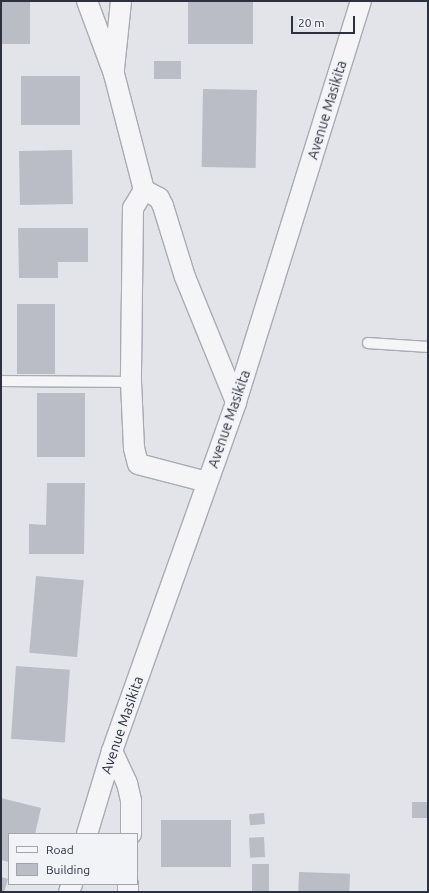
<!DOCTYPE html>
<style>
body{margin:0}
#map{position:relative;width:429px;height:893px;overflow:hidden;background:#e2e4e9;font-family:Ubuntu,sans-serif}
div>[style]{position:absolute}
.building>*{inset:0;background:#babdc5;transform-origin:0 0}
.roads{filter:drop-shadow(1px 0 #a8abb3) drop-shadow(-1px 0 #a8abb3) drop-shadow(0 1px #a8abb3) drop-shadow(0 -1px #a8abb3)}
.service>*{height:10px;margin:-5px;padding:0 5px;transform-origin:5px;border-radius:5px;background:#f5f5f8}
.minor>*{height:20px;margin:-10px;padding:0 10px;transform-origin:10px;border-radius:10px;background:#f5f5f8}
span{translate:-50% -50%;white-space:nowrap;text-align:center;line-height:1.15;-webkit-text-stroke:4px #f2f3f7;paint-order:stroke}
.street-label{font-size:14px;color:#2c313f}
.frame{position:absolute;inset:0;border:2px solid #2c313f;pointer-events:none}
.legend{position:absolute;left:8px;top:833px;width:130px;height:52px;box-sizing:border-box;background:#f2f3f7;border:1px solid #a3a5ad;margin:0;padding:5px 7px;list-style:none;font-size:12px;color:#2c313f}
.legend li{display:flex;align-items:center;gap:8px;height:20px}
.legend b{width:20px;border:1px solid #a3a5ad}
.scale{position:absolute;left:291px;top:16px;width:64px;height:18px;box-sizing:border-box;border:2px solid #2c313f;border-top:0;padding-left:5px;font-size:12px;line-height:14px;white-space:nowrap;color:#2c313f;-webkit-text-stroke:3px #f2f3f7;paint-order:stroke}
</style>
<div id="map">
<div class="building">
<i style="left:1px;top:1px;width:29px;height:43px"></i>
<i style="left:188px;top:1px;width:65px;height:43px"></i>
<i style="left:154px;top:61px;width:27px;height:18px"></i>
<i style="left:21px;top:76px;width:59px;height:49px"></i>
<i style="left:203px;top:89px;width:54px;height:78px;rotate:1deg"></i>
<i style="left:72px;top:150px;width:54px;height:53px;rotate:89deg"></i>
<i style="clip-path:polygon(18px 228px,88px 228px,88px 262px,58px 262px,58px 278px,19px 278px)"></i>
<i style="left:17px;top:304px;width:38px;height:70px"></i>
<i style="left:37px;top:393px;width:48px;height:64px"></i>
<i style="clip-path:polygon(47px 483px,85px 483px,84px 554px,29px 554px,29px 524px,46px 525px)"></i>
<i style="left:36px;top:576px;width:48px;height:77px;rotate:5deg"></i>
<i style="left:16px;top:666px;width:54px;height:73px;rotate:4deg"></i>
<i style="clip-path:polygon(1px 798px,41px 808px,35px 834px,9px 834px,9px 862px,1px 860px)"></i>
<i style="left:412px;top:802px;width:16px;height:16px"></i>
<i style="left:264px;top:813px;width:11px;height:15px;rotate:85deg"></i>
<i style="left:161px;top:820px;width:70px;height:47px"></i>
<i style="left:264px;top:837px;width:20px;height:15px;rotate:87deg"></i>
<i style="left:269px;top:864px;width:28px;height:17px;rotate:90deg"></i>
<i style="left:299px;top:872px;width:51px;height:20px;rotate:2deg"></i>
<i style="clip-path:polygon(1px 877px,8px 879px,4px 892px,1px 892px)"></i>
</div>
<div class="roads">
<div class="service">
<i style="left:368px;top:343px;width:60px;rotate:3.8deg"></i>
<i style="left:1px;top:381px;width:130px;rotate:0.4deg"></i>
</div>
<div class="minor">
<i style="left:87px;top:1px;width:78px;rotate:69.7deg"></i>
<i style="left:114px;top:74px;width:120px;rotate:75.5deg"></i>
<i style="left:144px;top:190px;width:17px;rotate:28deg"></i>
<i style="left:159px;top:198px;width:9px;rotate:63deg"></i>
<i style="left:163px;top:206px;width:74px;rotate:72.8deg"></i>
<i style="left:185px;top:277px;width:135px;rotate:67.8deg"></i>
<i style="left:114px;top:69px;width:68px;rotate:-84.1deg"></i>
<i style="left:144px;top:190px;width:21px;rotate:121deg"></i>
<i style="left:133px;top:208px;width:174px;rotate:90.7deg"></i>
<i style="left:131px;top:382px;width:66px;rotate:87.4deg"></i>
<i style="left:134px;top:448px;width:16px;rotate:76deg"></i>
<i style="left:138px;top:464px;width:71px;rotate:14.6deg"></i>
<i style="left:112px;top:751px;width:35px;rotate:65deg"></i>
<i style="left:127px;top:783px;width:18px;rotate:77deg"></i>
<i style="left:131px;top:801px;width:33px;rotate:90deg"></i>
<i style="left:87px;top:834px;width:87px;rotate:-73.2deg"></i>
<i style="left:112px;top:751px;width:370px;rotate:-70.4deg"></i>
<i style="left:236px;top:402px;width:420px;rotate:-72.7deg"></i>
<i style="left:69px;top:892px;width:9px;rotate:-69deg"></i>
<i style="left:128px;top:892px;width:8px;rotate:-90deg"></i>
</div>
</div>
<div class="street-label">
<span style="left:327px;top:110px;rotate:-73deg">Avenue Masikita</span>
<span style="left:229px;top:419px;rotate:-71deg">Avenue Masikita</span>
<span style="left:122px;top:725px;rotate:-71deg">Avenue Masikita</span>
</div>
<div class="frame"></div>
<ul class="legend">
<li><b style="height:5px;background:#f5f5f8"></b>Road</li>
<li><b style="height:11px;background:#babdc5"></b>Building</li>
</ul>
<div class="scale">20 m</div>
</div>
